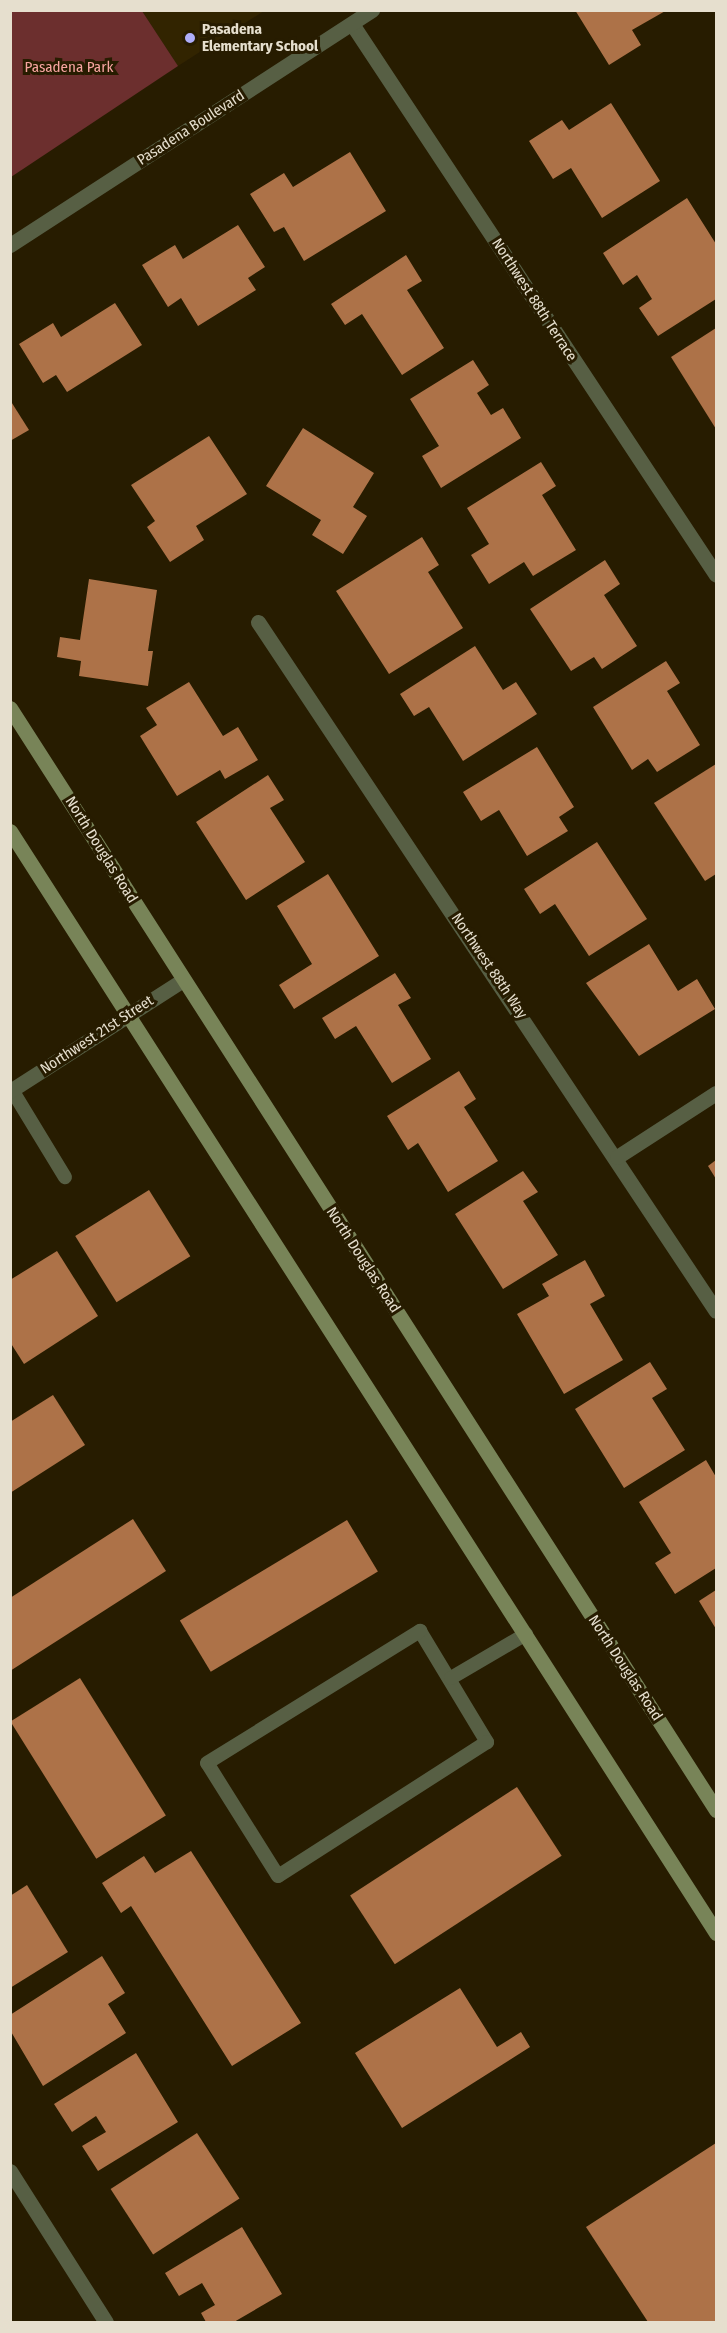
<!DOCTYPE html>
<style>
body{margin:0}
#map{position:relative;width:727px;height:2333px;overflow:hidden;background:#271c00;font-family:"Fira Sans Condensed",sans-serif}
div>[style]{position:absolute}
.built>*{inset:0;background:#322400}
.green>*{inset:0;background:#6c2f2e}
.building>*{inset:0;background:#ad7248;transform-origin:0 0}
.service>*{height:14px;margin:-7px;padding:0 7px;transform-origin:7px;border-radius:7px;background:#575f44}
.minor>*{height:15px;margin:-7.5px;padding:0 7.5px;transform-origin:7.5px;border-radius:7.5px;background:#575f44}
.secondary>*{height:15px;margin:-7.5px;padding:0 7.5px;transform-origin:7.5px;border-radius:7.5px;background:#788458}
.dots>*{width:16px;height:16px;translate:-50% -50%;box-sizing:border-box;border:3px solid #271c00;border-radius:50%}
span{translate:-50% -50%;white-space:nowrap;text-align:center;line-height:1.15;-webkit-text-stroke:6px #271c00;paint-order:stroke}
.poi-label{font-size:15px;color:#e6dfce;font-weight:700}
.left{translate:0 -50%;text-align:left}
.park-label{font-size:15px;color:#f8a5a1}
.street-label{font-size:15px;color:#e6dfce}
.frame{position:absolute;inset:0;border:12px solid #e6dfce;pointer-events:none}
</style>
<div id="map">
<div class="built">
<i style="clip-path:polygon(142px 11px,264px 11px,178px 66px)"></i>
</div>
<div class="green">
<i style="clip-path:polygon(11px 10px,142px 11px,178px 66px,11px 177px)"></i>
</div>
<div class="building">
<i style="clip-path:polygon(575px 10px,667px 10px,632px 30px,641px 45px,609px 65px)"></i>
<i style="clip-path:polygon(611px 103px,660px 181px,602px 218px,571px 168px,553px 179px,529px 141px,562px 120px,569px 130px)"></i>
<i style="clip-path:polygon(350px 152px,386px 211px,304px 261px,284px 227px,274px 232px,250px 194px,284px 173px,293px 187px)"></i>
<i style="clip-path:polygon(687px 198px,716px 244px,716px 299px,658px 336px,639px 308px,652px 299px,637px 275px,623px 285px,603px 253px)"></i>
<i style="clip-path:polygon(238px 225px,265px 267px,248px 278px,256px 290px,198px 326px,181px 298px,168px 307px,142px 265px,175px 245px,183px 259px)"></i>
<i style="clip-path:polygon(406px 255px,422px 281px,407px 290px,444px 348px,402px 375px,362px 314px,345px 325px,331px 304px)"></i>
<i style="clip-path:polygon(115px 303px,142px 345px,67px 392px,56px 375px,43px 383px,19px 344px,53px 323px,61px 337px)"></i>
<i style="clip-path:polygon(716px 328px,716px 429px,671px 357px)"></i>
<i style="clip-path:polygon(473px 360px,489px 385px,477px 393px,491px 415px,503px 408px,521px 438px,441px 488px,422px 456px,439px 446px,410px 399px)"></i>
<i style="clip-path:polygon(10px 400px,29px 430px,10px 441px)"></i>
<i style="clip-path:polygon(303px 428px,374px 473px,353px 507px,367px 516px,343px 554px,312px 535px,321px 520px,266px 486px)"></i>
<i style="clip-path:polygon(209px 436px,247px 494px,196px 526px,204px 540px,170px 562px,147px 527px,155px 521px,131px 485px)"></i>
<i style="clip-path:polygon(541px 462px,556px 486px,542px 495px,576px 550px,533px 576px,524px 562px,489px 584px,471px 555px,489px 544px,467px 508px)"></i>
<i style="clip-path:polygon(422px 537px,439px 565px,428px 572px,463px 628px,389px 674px,336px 591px)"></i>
<i style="clip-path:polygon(605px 560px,620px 584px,604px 595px,637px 646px,602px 669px,594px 657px,571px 671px,530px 609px)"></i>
<i style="clip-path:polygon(89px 579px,157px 590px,148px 651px,153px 651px,148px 686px,79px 676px,81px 661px,57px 657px,60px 637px,80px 640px)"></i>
<i style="clip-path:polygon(475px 646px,503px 690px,516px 682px,537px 714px,463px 761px,429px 707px,414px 716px,400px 694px)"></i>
<i style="clip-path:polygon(666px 661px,680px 683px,667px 691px,700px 745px,657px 772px,648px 759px,632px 770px,593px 707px)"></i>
<i style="clip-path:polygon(189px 682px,223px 736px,238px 727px,258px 760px,225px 779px,220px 770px,177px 796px,140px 736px,157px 725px,146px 708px)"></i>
<i style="clip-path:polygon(537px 747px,574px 807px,559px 817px,568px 831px,527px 856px,499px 810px,481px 821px,463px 792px)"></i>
<i style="clip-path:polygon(716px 764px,716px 874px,705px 881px,654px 803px)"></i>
<i style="clip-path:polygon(268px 775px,284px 800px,270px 808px,305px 862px,246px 900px,196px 822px)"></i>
<i style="clip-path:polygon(597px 842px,647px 919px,589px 956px,555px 904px,540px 914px,524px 889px)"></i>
<i style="clip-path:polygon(328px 874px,379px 956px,294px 1009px,279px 985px,312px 964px,277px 906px)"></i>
<i style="clip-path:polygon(649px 944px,678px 991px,697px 979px,715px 1009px,639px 1056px,586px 983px)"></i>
<i style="clip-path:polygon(395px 973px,411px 998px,398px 1005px,431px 1059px,392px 1083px,356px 1026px,335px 1039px,322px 1018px)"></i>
<i style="clip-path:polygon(459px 1071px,476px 1099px,464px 1107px,498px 1161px,448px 1192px,418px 1143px,408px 1150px,387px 1116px)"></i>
<i style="clip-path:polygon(716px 1160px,716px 1179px,708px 1166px)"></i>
<i style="clip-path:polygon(523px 1171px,538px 1192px,523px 1201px,558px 1255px,503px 1289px,455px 1214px)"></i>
<i style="left:149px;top:1190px;width:78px;height:87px;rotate:58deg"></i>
<i style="clip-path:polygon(57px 1251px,98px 1316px,24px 1364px,10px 1342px,10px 1280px)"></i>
<i style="clip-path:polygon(585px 1260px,605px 1296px,590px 1304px,623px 1360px,564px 1394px,517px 1314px,549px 1296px,542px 1284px)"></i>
<i style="clip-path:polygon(650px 1362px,667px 1389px,652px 1398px,685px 1450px,624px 1488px,575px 1409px)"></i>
<i style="clip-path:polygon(53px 1395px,85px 1445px,10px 1493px,10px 1422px)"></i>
<i style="clip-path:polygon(706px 1460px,716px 1477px,716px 1568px,675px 1594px,655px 1563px,671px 1553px,639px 1502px)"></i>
<i style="clip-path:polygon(133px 1519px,166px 1571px,10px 1671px,10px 1598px)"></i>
<i style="left:347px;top:1520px;width:60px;height:195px;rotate:59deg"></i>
<i style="clip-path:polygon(716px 1590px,716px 1629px,699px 1601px)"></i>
<i style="left:80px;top:1678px;width:162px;height:82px;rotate:58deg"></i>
<i style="left:517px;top:1787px;width:82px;height:199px;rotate:57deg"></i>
<i style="clip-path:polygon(191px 1851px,301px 2023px,232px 2066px,131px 1906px,121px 1913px,102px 1883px,144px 1856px,155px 1873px)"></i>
<i style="clip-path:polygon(27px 1885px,68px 1952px,10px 1988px,10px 1896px)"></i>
<i style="clip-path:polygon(102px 1956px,125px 1993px,108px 2004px,126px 2033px,43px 2086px,10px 2030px,10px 2015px)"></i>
<i style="clip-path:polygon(460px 1988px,497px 2047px,521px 2032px,530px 2047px,402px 2128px,355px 2053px)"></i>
<i style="clip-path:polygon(136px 2053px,178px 2122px,98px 2171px,82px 2146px,106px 2132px,96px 2116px,72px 2132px,54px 2104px)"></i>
<i style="left:197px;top:2133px;width:78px;height:103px;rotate:57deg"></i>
<i style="clip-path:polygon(716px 2143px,716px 2322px,648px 2322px,586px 2227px)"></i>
<i style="clip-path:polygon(242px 2227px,282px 2294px,234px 2322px,206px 2322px,201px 2313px,215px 2305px,202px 2283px,179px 2296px,165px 2273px)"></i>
</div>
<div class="service">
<i style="left:12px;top:1090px;width:102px;rotate:58.7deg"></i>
<i style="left:420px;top:1631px;width:130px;rotate:58.9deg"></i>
<i style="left:487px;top:1742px;width:248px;rotate:147.3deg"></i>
<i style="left:278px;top:1876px;width:133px;rotate:-122.1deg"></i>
<i style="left:207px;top:1763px;width:251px;rotate:-31.8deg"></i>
<i style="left:451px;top:1678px;width:87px;rotate:-30.4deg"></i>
</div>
<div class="minor">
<i style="left:352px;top:24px;width:660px;rotate:56.55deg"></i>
<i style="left:10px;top:245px;width:432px;rotate:-33deg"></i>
<i style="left:258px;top:622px;width:827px;rotate:56.39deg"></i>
<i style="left:10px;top:1091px;width:206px;rotate:-32.7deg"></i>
<i style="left:617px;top:1157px;width:118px;rotate:-32.9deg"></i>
<i style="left:10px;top:2171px;width:179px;rotate:57.6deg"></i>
</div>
<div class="secondary">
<i style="left:10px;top:708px;width:1309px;rotate:57.35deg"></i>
<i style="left:10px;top:831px;width:1309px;rotate:57.35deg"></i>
</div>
<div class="dots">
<i style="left:190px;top:38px;background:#afaefa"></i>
</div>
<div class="poi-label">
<span class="left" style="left:202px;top:38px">Pasadena<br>Elementary School</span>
</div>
<div class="park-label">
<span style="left:69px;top:68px">Pasadena Park</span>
</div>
<div class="street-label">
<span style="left:191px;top:128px;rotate:-33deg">Pasadena Boulevard</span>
<span style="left:534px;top:300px;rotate:57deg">Northwest 88th Terrace</span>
<span style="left:101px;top:850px;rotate:58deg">North Douglas Road</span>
<span style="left:489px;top:966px;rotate:56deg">Northwest 88th Way</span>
<span style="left:97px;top:1035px;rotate:-33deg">Northwest 21st Street</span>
<span style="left:363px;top:1260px;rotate:57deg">North Douglas Road</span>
<span style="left:625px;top:1668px;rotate:57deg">North Douglas Road</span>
</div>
<div class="frame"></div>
</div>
